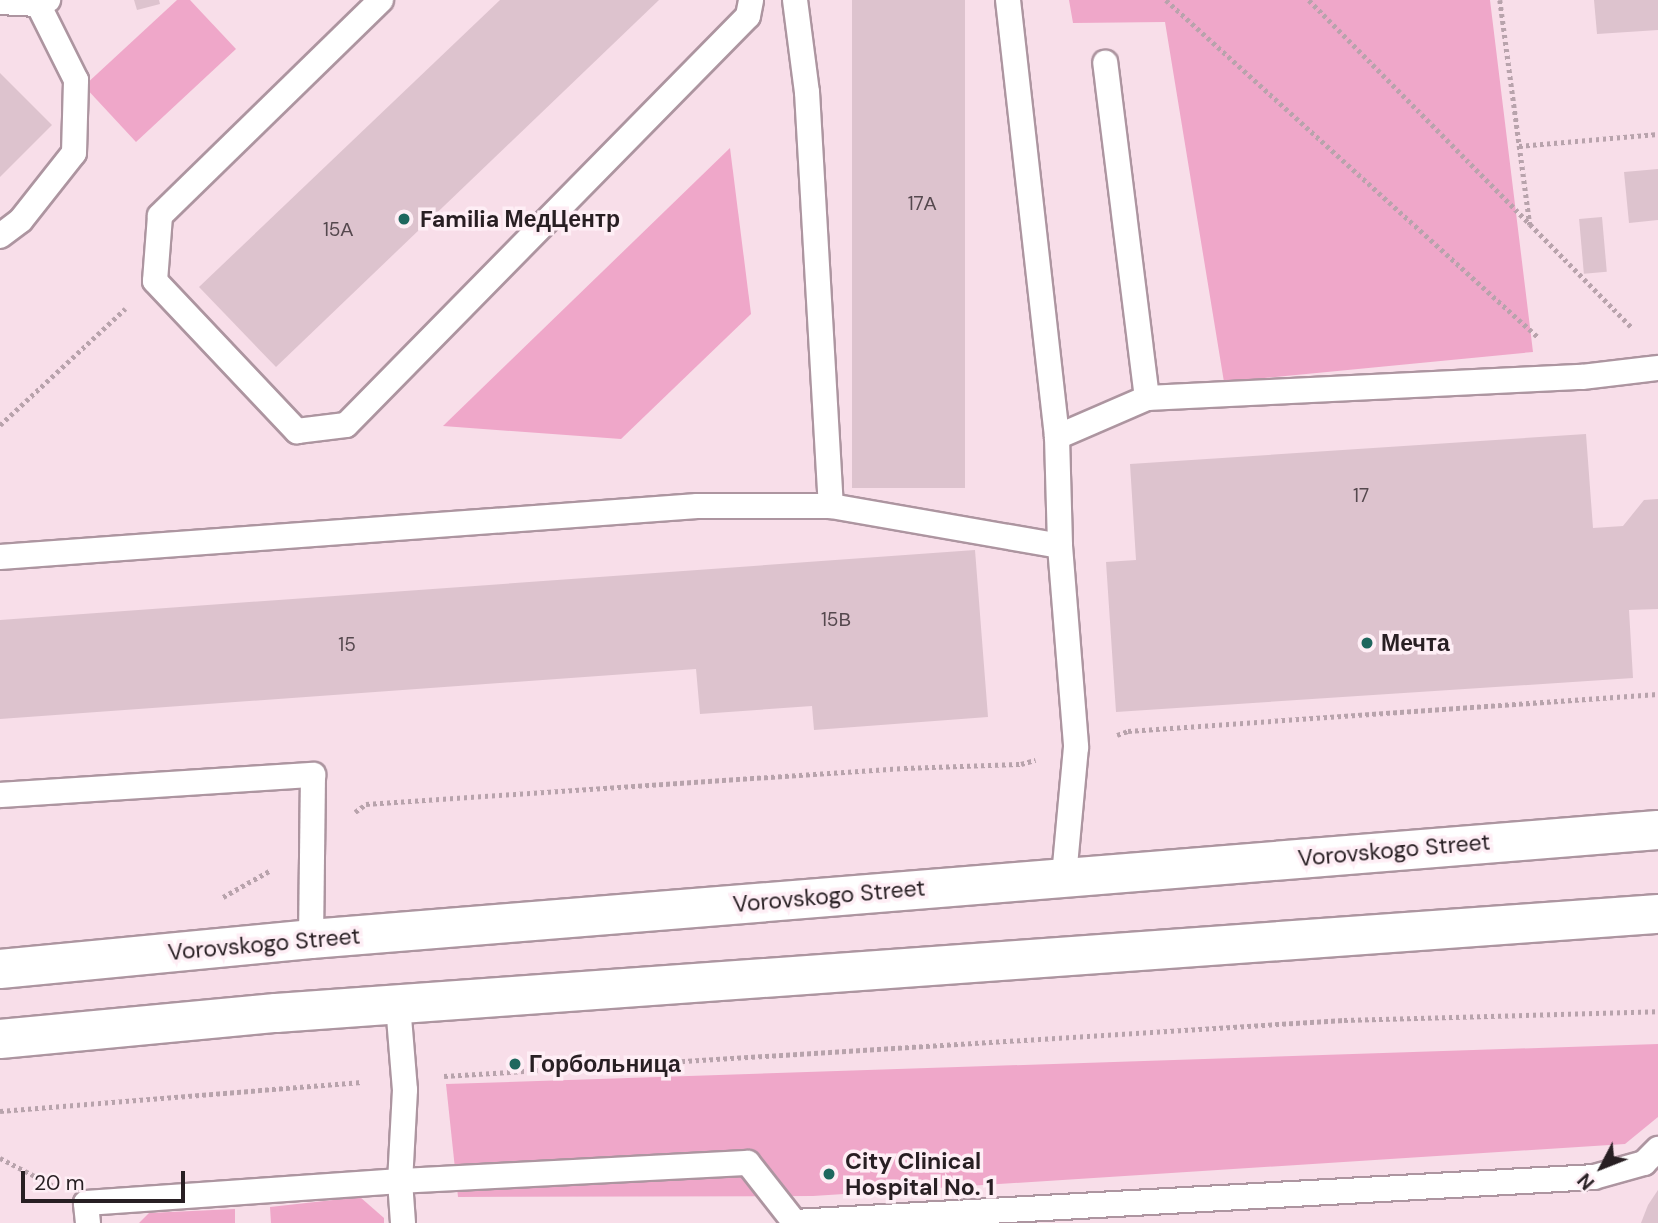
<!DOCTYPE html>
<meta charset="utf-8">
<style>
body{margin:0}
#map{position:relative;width:1658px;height:1223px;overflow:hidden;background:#f8dee9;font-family:"DM Sans",sans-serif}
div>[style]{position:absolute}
.green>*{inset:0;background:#efa7c9}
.building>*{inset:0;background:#ddc3ce;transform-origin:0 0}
.path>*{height:4.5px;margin-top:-2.25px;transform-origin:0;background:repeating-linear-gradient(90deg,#b8a3ac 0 3.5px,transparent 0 7px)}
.roads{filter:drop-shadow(2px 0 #ad95a0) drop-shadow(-2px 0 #ad95a0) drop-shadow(0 2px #ad95a0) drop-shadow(0 -2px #ad95a0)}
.lane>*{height:24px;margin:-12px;padding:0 12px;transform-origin:12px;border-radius:12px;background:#fff}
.secondary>*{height:38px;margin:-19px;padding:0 19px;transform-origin:19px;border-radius:19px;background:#fff}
.dots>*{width:19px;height:19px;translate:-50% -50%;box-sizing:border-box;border:4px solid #feeef5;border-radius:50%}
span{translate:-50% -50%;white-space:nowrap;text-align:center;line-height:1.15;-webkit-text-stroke:7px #feeef5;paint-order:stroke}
.number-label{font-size:19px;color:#55484e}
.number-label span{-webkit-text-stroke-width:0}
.poi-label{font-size:23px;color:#281f23;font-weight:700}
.left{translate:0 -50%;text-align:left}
.street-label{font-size:23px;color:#281f23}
.north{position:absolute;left:1567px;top:1132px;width:70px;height:70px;-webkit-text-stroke:5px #feeef5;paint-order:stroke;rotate:228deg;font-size:19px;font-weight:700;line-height:28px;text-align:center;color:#281f23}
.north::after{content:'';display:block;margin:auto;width:24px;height:32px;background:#281f23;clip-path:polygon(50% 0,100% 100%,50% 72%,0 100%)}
.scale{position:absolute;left:21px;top:1171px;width:164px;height:32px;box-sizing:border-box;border:4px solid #281f23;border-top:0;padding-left:9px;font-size:21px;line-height:24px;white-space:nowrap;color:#281f23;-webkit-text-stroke:5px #feeef5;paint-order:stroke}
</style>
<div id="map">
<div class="green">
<i style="clip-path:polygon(177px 0,190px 0,236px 49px,136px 142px,84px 86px)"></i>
<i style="clip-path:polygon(1069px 0,1490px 0,1533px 352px,1224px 382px,1165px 22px,1073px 23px)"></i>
<i style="clip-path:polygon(730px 148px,751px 314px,621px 439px,443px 426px)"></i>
<i style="clip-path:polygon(1658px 1044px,1658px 1117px,1625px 1144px,813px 1196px,458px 1197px,446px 1084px)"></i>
<i style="clip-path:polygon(360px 1197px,384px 1218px,384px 1223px,271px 1223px,270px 1207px)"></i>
<i style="clip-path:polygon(235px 1209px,235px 1223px,139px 1223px,149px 1213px)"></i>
</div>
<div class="building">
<i style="clip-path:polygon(134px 0,159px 0,160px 4px,137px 10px)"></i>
<i style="clip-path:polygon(500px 0,659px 0,276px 367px,199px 287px)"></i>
<i style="left:852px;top:0;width:113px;height:488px"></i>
<i style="clip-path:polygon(1594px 0,1658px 0,1658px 30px,1597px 34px)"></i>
<i style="clip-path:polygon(0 73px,52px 125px,0 177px)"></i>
<i style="clip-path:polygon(1658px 169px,1658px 220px,1629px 223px,1624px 172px)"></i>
<i style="left:1602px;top:217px;width:55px;height:23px;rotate:85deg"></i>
<i style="clip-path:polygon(1586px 434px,1593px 528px,1623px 526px,1644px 500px,1658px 499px,1658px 609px,1629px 610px,1633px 678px,1116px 712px,1106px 562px,1136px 560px,1130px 464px)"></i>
<i style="clip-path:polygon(975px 550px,988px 717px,814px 730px,812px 706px,700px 714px,696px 669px,0 719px,0 620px)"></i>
<i style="clip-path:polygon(1658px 1190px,1658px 1223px,1641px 1223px,1648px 1205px)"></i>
</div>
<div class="path">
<i style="left:1166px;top:0;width:503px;rotate:42.18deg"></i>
<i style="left:1309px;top:0;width:461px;rotate:45.4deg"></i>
<i style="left:1500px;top:0;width:227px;rotate:82.4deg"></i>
<i style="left:1519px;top:146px;width:140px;rotate:-4.9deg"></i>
<i style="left:0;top:425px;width:171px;rotate:-42.9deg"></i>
<i style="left:1117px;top:735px;width:12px;rotate:-20deg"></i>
<i style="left:1128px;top:731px;width:531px;rotate:-3.99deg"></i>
<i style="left:355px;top:812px;width:14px;rotate:-36deg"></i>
<i style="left:366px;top:804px;width:539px;rotate:-3.83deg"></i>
<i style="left:904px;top:768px;width:117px;rotate:-2deg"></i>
<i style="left:1021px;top:764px;width:15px;rotate:-16deg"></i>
<i style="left:223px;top:897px;width:55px;rotate:-29.4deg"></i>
<i style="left:444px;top:1076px;width:902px;rotate:-3.56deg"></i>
<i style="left:1344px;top:1020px;width:314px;rotate:-1.6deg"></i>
<i style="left:0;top:1111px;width:363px;rotate:-4.6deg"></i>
<i style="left:0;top:1158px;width:59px;rotate:27.4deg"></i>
</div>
<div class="roads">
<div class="lane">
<i style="left:381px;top:0;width:309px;rotate:135.7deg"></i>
<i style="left:160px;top:216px;width:65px;rotate:94.4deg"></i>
<i style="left:155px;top:281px;width:207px;rotate:46.6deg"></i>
<i style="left:297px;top:431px;width:49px;rotate:-7deg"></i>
<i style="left:346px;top:425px;width:573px;rotate:-45.49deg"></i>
<i style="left:748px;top:16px;width:16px;rotate:-79deg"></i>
<i style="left:795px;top:0;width:93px;rotate:82.6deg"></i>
<i style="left:807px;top:92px;width:415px;rotate:86.7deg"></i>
<i style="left:1008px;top:0;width:440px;rotate:83.6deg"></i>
<i style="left:1057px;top:437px;width:109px;rotate:88.4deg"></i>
<i style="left:1060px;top:546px;width:202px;rotate:85.4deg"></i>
<i style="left:1076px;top:747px;width:130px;rotate:95.3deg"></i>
<i style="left:0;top:2px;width:38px;rotate:3deg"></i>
<i style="left:0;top:236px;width:26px;rotate:-37deg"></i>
<i style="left:21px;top:220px;width:85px;rotate:-51.7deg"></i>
<i style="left:74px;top:153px;width:73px;rotate:-88.4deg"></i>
<i style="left:76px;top:80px;width:85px;rotate:-116.6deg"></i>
<i style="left:38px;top:4px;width:11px;rotate:-22deg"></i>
<i style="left:1147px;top:398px;width:436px;rotate:-2.8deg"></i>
<i style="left:1582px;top:377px;width:77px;rotate:-6.8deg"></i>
<i style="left:1057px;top:437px;width:98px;rotate:-23.4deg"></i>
<i style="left:1147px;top:398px;width:338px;rotate:-97.1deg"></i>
<i style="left:0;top:557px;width:699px;rotate:-4.18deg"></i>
<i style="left:697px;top:506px;width:134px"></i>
<i style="left:831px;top:506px;width:232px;rotate:9.9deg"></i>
<i style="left:0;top:795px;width:314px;rotate:-3.7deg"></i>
<i style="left:313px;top:775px;width:164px;rotate:90.7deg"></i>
<i style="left:398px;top:1005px;width:85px;rotate:85.3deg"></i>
<i style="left:405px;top:1090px;width:91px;rotate:93.1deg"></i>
<i style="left:400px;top:1181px;width:348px;rotate:-3deg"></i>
<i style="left:748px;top:1163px;width:76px;rotate:51.9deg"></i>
<i style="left:795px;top:1222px;width:800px;rotate:-3.22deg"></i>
<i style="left:1594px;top:1177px;width:52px;rotate:-15.6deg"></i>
<i style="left:1644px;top:1163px;width:20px;rotate:-45deg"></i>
<i style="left:88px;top:1223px;width:20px;rotate:-96deg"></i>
<i style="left:86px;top:1203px;width:315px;rotate:-4deg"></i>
<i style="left:400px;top:1181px;width:42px;rotate:85.9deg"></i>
</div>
<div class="secondary">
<i style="left:0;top:969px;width:312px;rotate:-5.5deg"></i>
<i style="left:311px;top:939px;width:1351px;rotate:-4.63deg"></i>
<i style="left:0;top:1039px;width:277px;rotate:-5.4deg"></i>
<i style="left:276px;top:1013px;width:1386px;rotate:-4.1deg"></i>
</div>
</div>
<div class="dots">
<i style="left:404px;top:219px;background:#1e675e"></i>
<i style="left:1367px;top:643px;background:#1e675e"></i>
<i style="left:515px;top:1064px;background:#1e675e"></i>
<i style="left:829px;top:1174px;background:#1e675e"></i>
</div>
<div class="number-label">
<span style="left:922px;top:204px">17А</span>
<span style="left:338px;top:230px">15А</span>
<span style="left:1361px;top:496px">17</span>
<span style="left:836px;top:620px">15В</span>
<span style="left:347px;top:645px">15</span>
</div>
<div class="poi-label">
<span class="left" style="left:420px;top:219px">Familia МедЦентр</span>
<span class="left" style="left:1381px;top:643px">Мечта</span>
<span class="left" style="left:529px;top:1064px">Горбольница</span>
<span class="left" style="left:845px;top:1174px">City Clinical<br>Hospital No. 1</span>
</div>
<div class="street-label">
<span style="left:1394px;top:850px;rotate:-5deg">Vorovskogo Street</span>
<span style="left:829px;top:896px;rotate:-5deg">Vorovskogo Street</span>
<span style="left:264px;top:944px;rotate:-5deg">Vorovskogo Street</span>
</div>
<div class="north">N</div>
<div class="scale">20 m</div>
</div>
